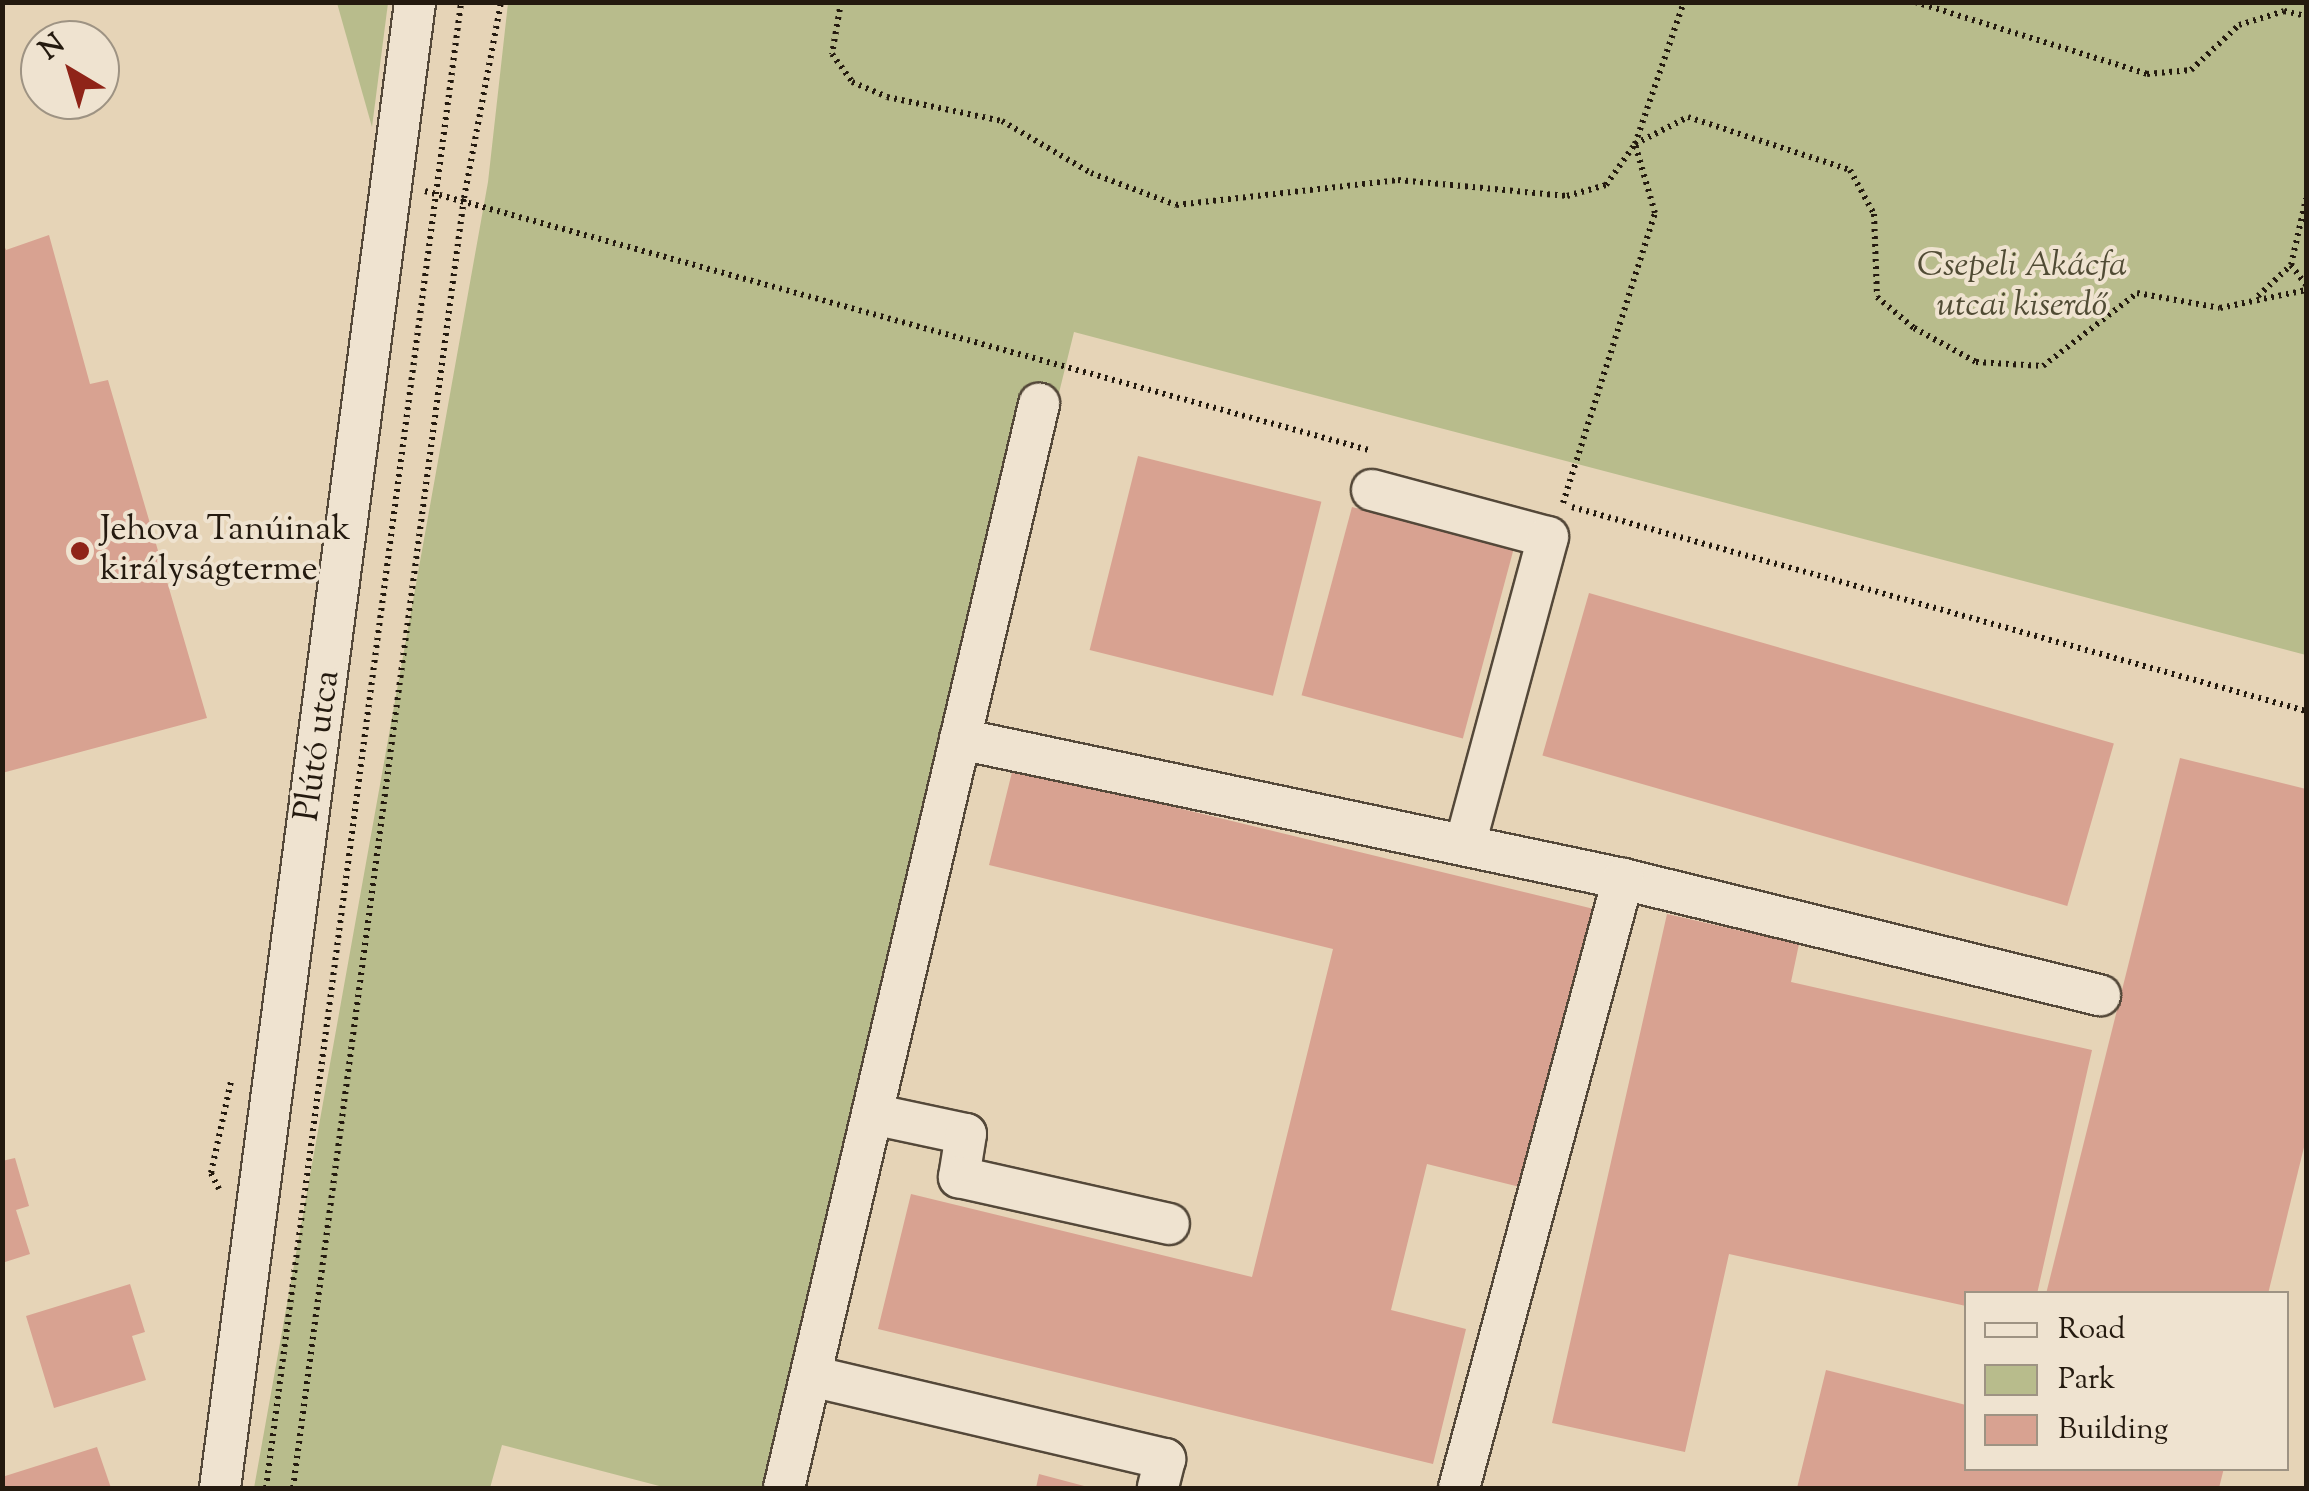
<!DOCTYPE html>
<meta charset="utf-8">
<style>
body{margin:0}
#map{position:relative;width:2309px;height:1491px;overflow:hidden;background:#e6d4b7;font-family:"Sorts Mill Goudy",serif}
div>[style]{position:absolute}
.green>*{inset:0;background:#b8bc8c}
.building>*{inset:0;background:#d8a291;transform-origin:0 0}
.path>*{height:6px;margin-top:-3px;transform-origin:0;background:repeating-linear-gradient(90deg,#241a0f 0 2.5px,transparent 0 7.5px)}
.roads{filter:drop-shadow(2px 0 #544839) drop-shadow(-2px 0 #544839) drop-shadow(0 2px #544839) drop-shadow(0 -2px #544839)}
.minor>*{height:40px;margin:-20px;padding:0 20px;transform-origin:20px;border-radius:20px;background:#efe3d0}
.dots>*{width:28px;height:28px;translate:-50% -50%;box-sizing:border-box;border:5px solid #efe3d0;border-radius:50%}
span{translate:-50% -50%;white-space:nowrap;text-align:center;line-height:1.15;-webkit-text-stroke:8px #efe3d0;paint-order:stroke}
.park-label{font-size:35px;color:#504b34;font-style:italic}
.poi-label{font-size:35px;color:#241a0f}
.left{translate:0 -50%;text-align:left}
.street-label{font-size:35px;color:#241a0f}
.frame{position:absolute;inset:0;border:5px solid #241a0f;pointer-events:none}
.legend{position:absolute;left:1964px;top:1291px;width:325px;height:180px;box-sizing:border-box;background:#efe3d0;border:2px solid #9e9383;margin:0;padding:12px 18px;list-style:none;font-size:30px;color:#241a0f}
.legend li{display:flex;align-items:center;gap:20px;height:50px}
.legend b{width:50px;border:2px solid #9e9383}
.north{position:absolute;left:20px;top:20px;width:100px;height:100px;box-sizing:border-box;background:#efe3d0;border:2px solid #9e9383;border-radius:50%;rotate:322deg;font-size:28px;font-weight:700;line-height:40px;text-align:center;color:#241a0f}
.north::after{content:'';display:block;margin:auto;width:35px;height:45px;background:#8f2418;clip-path:polygon(50% 0,100% 100%,50% 72%,0 100%)}
</style>
<div id="map">
<div class="green">
<i style="clip-path:polygon(337px 3px,388px 3px,372px 127px)"></i>
<i style="clip-path:polygon(508px 3px,2306px 3px,2306px 655px,1074px 332px,789px 1488px,667px 1488px,502px 1445px,490px 1488px,254px 1488px,488px 182px)"></i>
</div>
<div class="building">
<i style="clip-path:polygon(49px 235px,90px 384px,108px 380px,207px 718px,2px 773px,2px 241px,6px 250px)"></i>
<i style="left:1138px;top:456px;width:189px;height:200px;rotate:14deg"></i>
<i style="left:1352px;top:507px;width:167px;height:195px;rotate:15deg"></i>
<i style="left:1589px;top:593px;width:546px;height:169px;rotate:16deg"></i>
<i style="clip-path:polygon(2180px 758px,2306px 789px,2306px 1139px,2268px 1294px,2046px 1294px)"></i>
<i style="clip-path:polygon(1013px 768px,1594px 909px,1524px 1188px,1427px 1164px,1391px 1310px,1466px 1329px,1433px 1464px,878px 1329px,911px 1194px,1252px 1277px,1333px 949px,989px 865px)"></i>
<i style="clip-path:polygon(1667px 914px,1799px 944px,1791px 982px,2092px 1050px,2037px 1294px,1966px 1294px,1966px 1306px,1729px 1254px,1685px 1452px,1552px 1423px)"></i>
<i style="clip-path:polygon(15px 1158px,29px 1206px,16px 1210px,30px 1254px,2px 1263px,2px 1161px)"></i>
<i style="clip-path:polygon(130px 1284px,145px 1332px,132px 1336px,146px 1380px,54px 1408px,26px 1316px)"></i>
<i style="clip-path:polygon(1826px 1370px,1966px 1405px,1966px 1468px,2224px 1468px,2219px 1488px,1797px 1488px)"></i>
<i style="clip-path:polygon(97px 1447px,111px 1488px,2px 1488px,2px 1477px)"></i>
<i style="clip-path:polygon(1039px 1474px,1088px 1487px,1088px 1488px,1036px 1488px)"></i>
</div>
<div class="path">
<i style="left:841px;top:2px;width:53px;rotate:99.8deg"></i>
<i style="left:832px;top:54px;width:34px;rotate:54deg"></i>
<i style="left:852px;top:82px;width:38px;rotate:23deg"></i>
<i style="left:887px;top:97px;width:117px;rotate:11.8deg"></i>
<i style="left:1002px;top:121px;width:103px;rotate:30.3deg"></i>
<i style="left:1091px;top:173px;width:91px;rotate:20.6deg"></i>
<i style="left:1176px;top:205px;width:223px;rotate:-6.4deg"></i>
<i style="left:1398px;top:180px;width:170px;rotate:5.4deg"></i>
<i style="left:1567px;top:196px;width:41px;rotate:-15.8deg"></i>
<i style="left:1606px;top:185px;width:50px;rotate:-54.7deg"></i>
<i style="left:1635px;top:144px;width:59px;rotate:-27deg"></i>
<i style="left:1688px;top:117px;width:170px;rotate:18.1deg"></i>
<i style="left:1850px;top:170px;width:50px;rotate:61.4deg"></i>
<i style="left:1874px;top:214px;width:83px;rotate:87.9deg"></i>
<i style="left:1877px;top:297px;width:48px;rotate:40deg"></i>
<i style="left:1914px;top:328px;width:71px;rotate:28.7deg"></i>
<i style="left:1976px;top:362px;width:67px;rotate:3.4deg"></i>
<i style="left:2043px;top:366px;width:119px;rotate:-37.8deg"></i>
<i style="left:2137px;top:293px;width:84px;rotate:10.2deg"></i>
<i style="left:2220px;top:308px;width:88px;rotate:-11.8deg"></i>
<i style="left:1915px;top:2px;width:243px;rotate:17.2deg"></i>
<i style="left:2147px;top:74px;width:44px;rotate:-5.2deg"></i>
<i style="left:2191px;top:70px;width:66px;rotate:-43.2deg"></i>
<i style="left:2239px;top:25px;width:47px;rotate:-17.3deg"></i>
<i style="left:2284px;top:11px;width:23px;rotate:13deg"></i>
<i style="left:425px;top:191px;width:982px;rotate:15.35deg"></i>
<i style="left:2291px;top:265px;width:25px;rotate:53deg"></i>
<i style="left:2258px;top:296px;width:45px;rotate:-43.2deg"></i>
<i style="left:2291px;top:265px;width:68px;rotate:-77.2deg"></i>
<i style="left:1563px;top:503px;width:304px;rotate:-72.4deg"></i>
<i style="left:1655px;top:213px;width:72px;rotate:-106.2deg"></i>
<i style="left:1635px;top:144px;width:150px;rotate:-71deg"></i>
<i style="left:1572px;top:507px;width:762px;rotate:15.53deg"></i>
<i style="left:219px;top:1189px;width:18px;rotate:-117deg"></i>
<i style="left:211px;top:1173px;width:94px;rotate:-77.7deg"></i>
<i style="left:266px;top:1488px;width:1499px;rotate:-82.52deg"></i>
<i style="left:293px;top:1488px;width:1301px;rotate:-82.45deg"></i>
<i style="left:464px;top:198px;width:199px;rotate:-79.3deg"></i>
</div>
<div class="roads">
<div class="minor">
<i style="left:1372px;top:490px;width:182px;rotate:15deg"></i>
<i style="left:1548px;top:537px;width:318px;rotate:105.1deg"></i>
<i style="left:960px;top:739px;width:678px;rotate:11.92deg"></i>
<i style="left:1623px;top:879px;width:491px;rotate:13.7deg"></i>
<i style="left:872px;top:1114px;width:96px;rotate:12deg"></i>
<i style="left:966px;top:1134px;width:44px;rotate:99.2deg"></i>
<i style="left:959px;top:1177px;width:215px;rotate:12.6deg"></i>
<i style="left:811px;top:1376px;width:364px;rotate:13.2deg"></i>
<i style="left:1165px;top:1459px;width:30px;rotate:104deg"></i>
<i style="left:220px;top:1488px;width:1499px;rotate:-82.52deg"></i>
<i style="left:784px;top:1488px;width:1114px;rotate:-76.76deg"></i>
<i style="left:1459px;top:1488px;width:631px;rotate:-74.93deg"></i>
</div>
</div>
<div class="dots">
<i style="left:80px;top:551px;background:#8f2418"></i>
</div>
<div class="park-label">
<span style="left:2022px;top:287px">Csepeli Akácfa<br>utcai kiserdő</span>
</div>
<div class="poi-label">
<span class="left" style="left:100px;top:551px">Jehova Tanúinak<br>királyságterme</span>
</div>
<div class="street-label">
<span style="left:319px;top:746px;rotate:-82deg">Plútó utca</span>
</div>
<div class="frame"></div>
<ul class="legend">
<li><b style="height:12px;background:#efe3d0"></b>Road</li>
<li><b style="height:28px;background:#b8bc8c"></b>Park</li>
<li><b style="height:28px;background:#d8a291"></b>Building</li>
</ul>
<div class="north">N</div>
</div>
